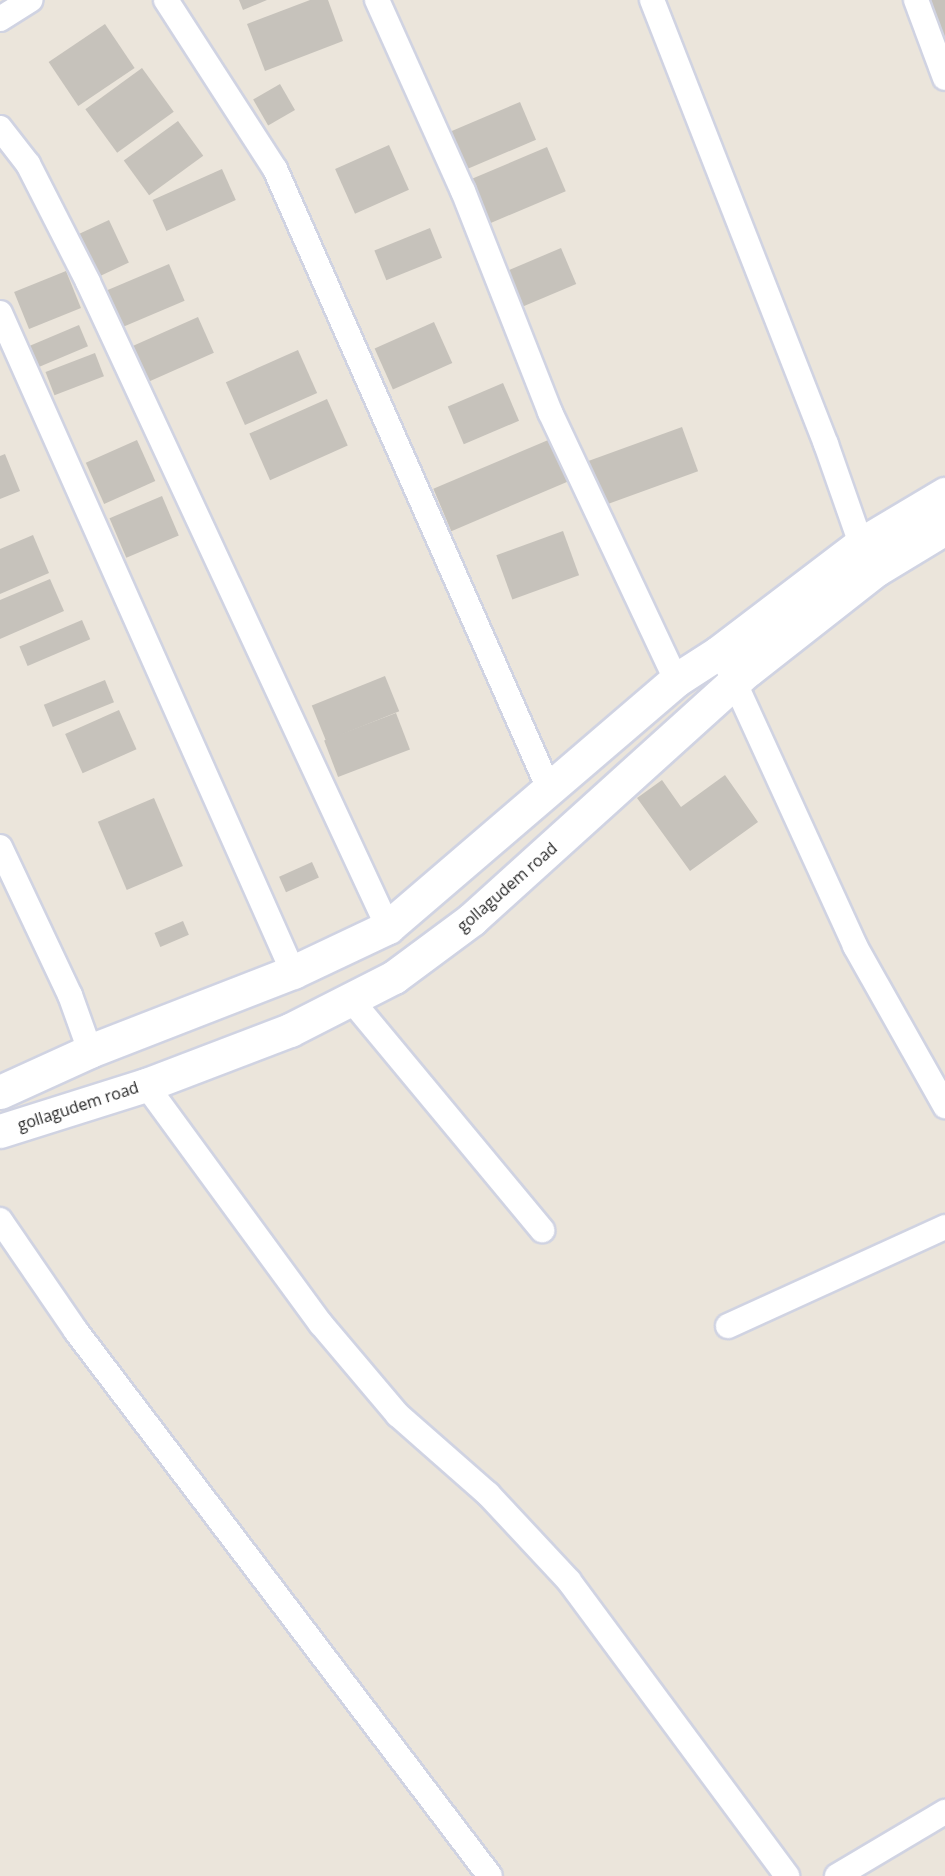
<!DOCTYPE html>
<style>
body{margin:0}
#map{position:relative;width:945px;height:1876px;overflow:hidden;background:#ebe5db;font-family:"Open Sans",sans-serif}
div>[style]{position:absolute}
.building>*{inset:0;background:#c6c2bb;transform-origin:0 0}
.roads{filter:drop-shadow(2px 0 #d0d3e2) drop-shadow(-2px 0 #d0d3e2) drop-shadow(0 2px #d0d3e2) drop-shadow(0 -2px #d0d3e2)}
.street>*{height:24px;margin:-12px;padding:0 12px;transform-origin:12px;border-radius:12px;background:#fff}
.secondary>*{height:33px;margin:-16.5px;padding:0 16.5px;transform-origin:16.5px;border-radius:16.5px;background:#fff}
span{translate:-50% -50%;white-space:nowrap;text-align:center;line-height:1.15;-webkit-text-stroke:4.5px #fff;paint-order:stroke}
.street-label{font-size:16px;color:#292929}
</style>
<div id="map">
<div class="building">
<i style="clip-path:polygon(239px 0,267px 0,243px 10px)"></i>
<i style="clip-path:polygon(310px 0,328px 0,343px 41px,265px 71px,247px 24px)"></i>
<i style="clip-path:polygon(929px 0,945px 0,945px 42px)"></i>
<i style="left:105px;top:24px;width:53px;height:68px;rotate:56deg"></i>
<i style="left:142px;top:68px;width:54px;height:70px;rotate:54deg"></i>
<i style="left:280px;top:84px;width:30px;height:31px;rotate:60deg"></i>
<i style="left:520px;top:102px;width:41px;height:76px;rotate:67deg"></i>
<i style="left:178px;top:121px;width:43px;height:67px;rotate:54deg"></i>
<i style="left:389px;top:145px;width:49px;height:59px;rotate:66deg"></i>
<i style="left:547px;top:147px;width:48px;height:84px;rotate:67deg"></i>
<i style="left:222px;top:169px;width:34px;height:76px;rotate:66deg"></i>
<i style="left:109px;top:220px;width:47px;height:44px;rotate:65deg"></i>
<i style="left:430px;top:228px;width:32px;height:60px;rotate:68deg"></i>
<i style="left:561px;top:248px;width:39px;height:63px;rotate:67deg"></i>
<i style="left:169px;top:264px;width:40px;height:80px;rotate:67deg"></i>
<i style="left:66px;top:271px;width:40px;height:56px;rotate:68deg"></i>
<i style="left:198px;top:317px;width:39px;height:77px;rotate:66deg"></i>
<i style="left:434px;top:322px;width:45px;height:65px;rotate:66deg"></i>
<i style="left:79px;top:325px;width:23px;height:54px;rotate:67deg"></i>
<i style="left:298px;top:350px;width:47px;height:79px;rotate:66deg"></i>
<i style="left:95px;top:353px;width:25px;height:53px;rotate:69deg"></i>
<i style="left:503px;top:383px;width:41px;height:60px;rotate:67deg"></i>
<i style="left:327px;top:399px;width:51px;height:85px;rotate:66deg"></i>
<i style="left:682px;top:427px;width:47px;height:107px;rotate:70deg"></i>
<i style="left:553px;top:438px;width:46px;height:130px;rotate:67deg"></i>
<i style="left:137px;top:440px;width:45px;height:56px;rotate:66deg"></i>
<i style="clip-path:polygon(5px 454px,20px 491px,0 499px,0 456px)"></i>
<i style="left:162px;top:496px;width:43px;height:57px;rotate:67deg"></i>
<i style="left:563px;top:531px;width:47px;height:71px;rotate:70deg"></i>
<i style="clip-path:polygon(33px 535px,49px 573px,0 594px,0 549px)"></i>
<i style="clip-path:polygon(50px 579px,64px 611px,0 639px,0 600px)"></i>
<i style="left:82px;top:620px;width:21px;height:68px;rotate:67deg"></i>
<i style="left:385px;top:676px;width:38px;height:79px;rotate:68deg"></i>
<i style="left:105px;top:680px;width:24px;height:66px;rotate:68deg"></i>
<i style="left:119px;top:710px;width:43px;height:59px;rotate:66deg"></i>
<i style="left:396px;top:713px;width:39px;height:77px;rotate:69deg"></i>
<i style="clip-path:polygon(725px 775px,758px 822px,690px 871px,637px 798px,662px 780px,681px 807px)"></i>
<i style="left:154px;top:798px;width:74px;height:61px;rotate:67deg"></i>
<i style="left:312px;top:862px;width:17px;height:36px;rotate:66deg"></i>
<i style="left:183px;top:921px;width:15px;height:31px;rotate:67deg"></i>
</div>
<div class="roads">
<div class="street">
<i style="left:166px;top:0;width:201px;rotate:57.2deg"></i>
<i style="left:275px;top:169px;width:680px;rotate:66.15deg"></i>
<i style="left:377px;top:0;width:209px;rotate:65.8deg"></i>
<i style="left:463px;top:191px;width:238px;rotate:68.5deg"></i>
<i style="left:550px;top:412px;width:296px;rotate:64.8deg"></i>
<i style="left:652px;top:0;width:477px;rotate:68.6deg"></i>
<i style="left:826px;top:444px;width:106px;rotate:70.7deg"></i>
<i style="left:916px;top:0;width:83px;rotate:69.6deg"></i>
<i style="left:0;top:19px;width:36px;rotate:-32deg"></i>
<i style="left:0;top:128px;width:46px;rotate:52.1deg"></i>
<i style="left:28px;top:164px;width:132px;rotate:63deg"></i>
<i style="left:88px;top:282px;width:711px;rotate:65.06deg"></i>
<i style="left:0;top:313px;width:721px;rotate:66.03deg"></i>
<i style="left:728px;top:668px;width:306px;rotate:65.4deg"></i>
<i style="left:855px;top:946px;width:184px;rotate:60.6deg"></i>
<i style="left:0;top:847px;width:164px;rotate:64.7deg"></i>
<i style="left:70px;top:995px;width:59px;rotate:70.3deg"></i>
<i style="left:352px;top:1001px;width:298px;rotate:50.3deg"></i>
<i style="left:146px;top:1085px;width:296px;rotate:53.8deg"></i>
<i style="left:321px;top:1324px;width:119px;rotate:49.8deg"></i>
<i style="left:398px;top:1415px;width:120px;rotate:41.3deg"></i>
<i style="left:488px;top:1494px;width:119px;rotate:47deg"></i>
<i style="left:569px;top:1581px;width:367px;rotate:53.5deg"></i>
<i style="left:0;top:1220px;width:135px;rotate:55.6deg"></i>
<i style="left:76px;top:1331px;width:684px;rotate:52.78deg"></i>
<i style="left:728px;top:1326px;width:239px;rotate:-24.5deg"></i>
<i style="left:837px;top:1876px;width:126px;rotate:-30.7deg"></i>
</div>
<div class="secondary">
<i style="left:0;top:1092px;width:99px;rotate:-24.5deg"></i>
<i style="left:90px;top:1051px;width:218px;rotate:-21.3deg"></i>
<i style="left:293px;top:972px;width:105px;rotate:-25.3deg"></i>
<i style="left:388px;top:927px;width:379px;rotate:-40.6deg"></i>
<i style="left:676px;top:680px;width:50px;rotate:-32.7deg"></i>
<i style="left:718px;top:653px;width:180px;rotate:-37.3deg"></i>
<i style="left:861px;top:544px;width:98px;rotate:-30.8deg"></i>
<i style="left:0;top:1131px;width:153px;rotate:-17.5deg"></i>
<i style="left:146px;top:1085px;width:154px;rotate:-20.9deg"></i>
<i style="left:290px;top:1030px;width:117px;rotate:-27deg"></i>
<i style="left:394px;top:977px;width:97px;rotate:-36.6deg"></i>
<i style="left:472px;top:919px;width:372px;rotate:-42.1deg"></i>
<i style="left:748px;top:670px;width:164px;rotate:-38.1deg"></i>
<i style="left:877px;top:569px;width:79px;rotate:-31.1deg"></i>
</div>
</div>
<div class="street-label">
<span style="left:507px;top:887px;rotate:-41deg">gollagudem road</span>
<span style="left:78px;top:1106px;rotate:-18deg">gollagudem road</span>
</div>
</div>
